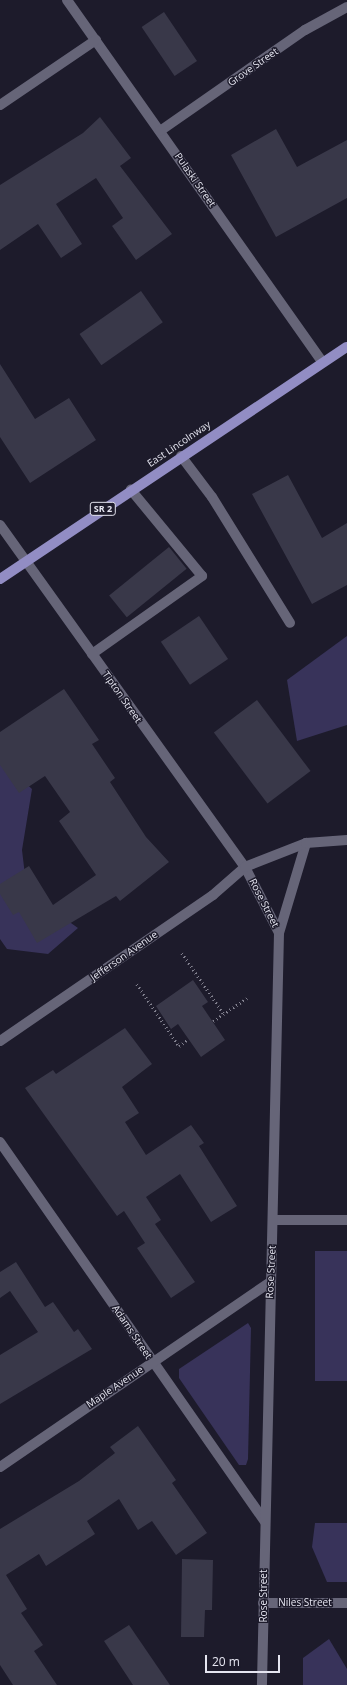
<!DOCTYPE html>
<style>
body{margin:0}
#map{position:relative;width:347px;height:1685px;overflow:hidden;background:#1d1b2b;font-family:"Open Sans",sans-serif}
div>[style]{position:absolute}
.green>*{inset:0;background:#38335a;transform-origin:0 0}
.building>*{inset:0;background:#393849;transform-origin:0 0}
.path>*{height:2.5px;margin-top:-1.25px;transform-origin:0;background:repeating-linear-gradient(90deg,#81808e 0 1px,transparent 0 4px)}
.service>*{height:10px;margin:-5px;padding:0 5px;transform-origin:5px;border-radius:5px;background:#666578}
.minor>*{height:10px;margin:-5px;padding:0 5px;transform-origin:5px;border-radius:5px;background:#666578}
.tertiary>*{height:10px;margin:-5px;padding:0 5px;transform-origin:5px;border-radius:5px;background:#666578}
.primary>*{height:10px;margin:-5px;padding:0 5px;transform-origin:5px;border-radius:5px;background:#928dc4}
span{translate:-50% -50%;white-space:nowrap;text-align:center;line-height:1.15;-webkit-text-stroke:3px #1d1b2b;paint-order:stroke}
.shield-label span{padding:1px 3px;background:#1d1b2b;border:1px solid;border-radius:3px;-webkit-text-stroke-width:0}
.shield-label{font-size:9px;color:#e5e5f0;font-weight:700}
.street-label{font-size:10px;color:#e5e5f0}
.scale{position:absolute;left:205px;top:1655px;width:75px;height:18px;box-sizing:border-box;border:2px solid #e5e5f0;border-top:0;padding-left:5px;font-size:12px;line-height:14px;white-space:nowrap;color:#e5e5f0;-webkit-text-stroke:3px #1d1b2b;paint-order:stroke}
</style>
<div id="map">
<div class="green">
<i style="clip-path:polygon(347px 636px,347px 725px,297px 741px,287px 680px)"></i>
<i style="clip-path:polygon(0 760px,32px 789px,22px 850px,27px 892px,78px 928px,48px 954px,7px 949px,0 939px)"></i>
<i style="left:315px;top:1251px;width:32px;height:130px"></i>
<i style="clip-path:polygon(248px 1323px,251px 1328px,248px 1459px,246px 1465px,239px 1465px,179px 1378px,179px 1369px)"></i>
<i style="clip-path:polygon(315px 1523px,347px 1523px,347px 1582px,327px 1582px,312px 1547px)"></i>
<i style="clip-path:polygon(329px 1639px,347px 1669px,347px 1685px,303px 1685px,303px 1658px)"></i>
</div>
<div class="building">
<i style="left:164px;top:12px;width:59px;height:27px;rotate:56deg"></i>
<i style="clip-path:polygon(100px 117px,131px 158px,120px 166px,172px 234px,136px 260px,112px 226px,123px 218px,96px 178px,56px 204px,82px 244px,61px 258px,38px 224px,0 250px,0 185px,83px 133px)"></i>
<i style="clip-path:polygon(276px 129px,297px 167px,347px 140px,347px 198px,276px 237px,231px 155px)"></i>
<i style="left:141px;top:291px;width:38px;height:75px;rotate:55deg"></i>
<i style="clip-path:polygon(0 364px,35px 419px,69px 398px,96px 440px,30px 483px,0 437px)"></i>
<i style="clip-path:polygon(288px 475px,322px 538px,347px 523px,347px 585px,312px 604px,252px 494px)"></i>
<i style="left:169px;top:547px;width:28px;height:77px;rotate:51deg"></i>
<i style="left:199px;top:616px;width:52px;height:46px;rotate:56deg"></i>
<i style="clip-path:polygon(64px 689px,99px 740px,92px 744px,115px 778px,110px 782px,146px 837px,169px 862px,120px 901px,116px 896px,37px 943px,19px 912px,13px 915px,0 894px,0 884px,29px 866px,53px 905px,96px 875px,59px 821px,70px 812px,45px 776px,19px 793px,0 765px,0 732px)"></i>
<i style="left:257px;top:700px;width:89px;height:54px;rotate:53deg"></i>
<i style="clip-path:polygon(193px 980px,208px 1002px,202px 1006px,225px 1040px,201px 1057px,178px 1024px,171px 1029px,156px 1006px)"></i>
<i style="clip-path:polygon(125px 1028px,152px 1064px,122px 1087px,139px 1113px,125px 1122px,146px 1155px,191px 1125px,204px 1143px,199px 1146px,237px 1206px,211px 1222px,180px 1174px,146px 1197px,161px 1220px,155px 1224px,195px 1282px,171px 1298px,137px 1248px,145px 1243px,124px 1211px,117px 1216px,25px 1088px,53px 1070px,56px 1074px)"></i>
<i style="clip-path:polygon(16px 1262px,45px 1307px,53px 1302px,74px 1332px,78px 1329px,92px 1349px,0 1404px,0 1355px,38px 1332px,10px 1291px,0 1298px,0 1272px)"></i>
<i style="clip-path:polygon(138px 1426px,176px 1480px,172px 1483px,207px 1533px,176px 1555px,152px 1521px,138px 1530px,119px 1499px,87px 1521px,95px 1534px,46px 1566px,39px 1554px,6px 1575px,27px 1609px,21px 1613px,43px 1645px,34px 1651px,57px 1685px,13px 1685px,0 1665px,0 1529px,79px 1481px,115px 1453px,110px 1447px)"></i>
<i style="clip-path:polygon(182px 1559px,213px 1560px,212px 1610px,205px 1610px,204px 1637px,181px 1637px)"></i>
<i style="clip-path:polygon(129px 1625px,170px 1685px,133px 1685px,104px 1641px)"></i>
</div>
<div class="path">
<i style="left:182px;top:953px;width:74px;rotate:55.5deg"></i>
<i style="left:137px;top:984px;width:75px;rotate:55.9deg"></i>
<i style="left:179px;top:1046px;width:11px;rotate:-38deg"></i>
<i style="left:213px;top:1021px;width:41px;rotate:-34.1deg"></i>
</div>
<div class="service">
<i style="left:181px;top:456px;width:51px;rotate:52.9deg"></i>
<i style="left:212px;top:497px;width:148px;rotate:58.2deg"></i>
<i style="left:92px;top:654px;width:135px;rotate:-35.3deg"></i>
<i style="left:202px;top:576px;width:112px;rotate:-129.5deg"></i>
</div>
<div class="minor">
<i style="left:67px;top:0;width:443px;rotate:54.8deg"></i>
<i style="left:0;top:105px;width:116px;rotate:-34.1deg"></i>
<i style="left:160px;top:131px;width:177px;rotate:-34.9deg"></i>
<i style="left:305px;top:30px;width:48px;rotate:-28.7deg"></i>
<i style="left:0;top:1142px;width:463px;rotate:55.1deg"></i>
<i style="left:274px;top:1220px;width:73px"></i>
<i style="left:0;top:1467px;width:327px;rotate:-34.4deg"></i>
<i style="left:263px;top:1603px;width:84px"></i>
</div>
<div class="tertiary">
<i style="left:0;top:525px;width:421px;rotate:54.4deg"></i>
<i style="left:245px;top:867px;width:74px;rotate:62.7deg"></i>
<i style="left:279px;top:933px;width:752px;rotate:91.3deg"></i>
<i style="left:279px;top:933px;width:94px;rotate:-73.3deg"></i>
<i style="left:0;top:1041px;width:258px;rotate:-34.4deg"></i>
<i style="left:213px;top:895px;width:43px;rotate:-41.2deg"></i>
<i style="left:245px;top:867px;width:66px;rotate:-21.5deg"></i>
<i style="left:306px;top:843px;width:41px;rotate:-4.2deg"></i>
</div>
<div class="primary">
<i style="left:0;top:579px;width:417px;rotate:-33.8deg"></i>
</div>
<div class="shield-label">
<span style="left:103px;top:509px">SR 2</span>
</div>
<div class="street-label">
<span style="left:253px;top:67px;rotate:-35deg">Grove Street</span>
<span style="left:195px;top:180px;rotate:55deg">Pulaski Street</span>
<span style="left:179px;top:444px;rotate:-34deg">East Lincolnway</span>
<span style="left:122px;top:697px;rotate:55deg">Tipton Street</span>
<span style="left:264px;top:903px;rotate:63deg">Rose Street</span>
<span style="left:124px;top:956px;rotate:-35deg">Jefferson Avenue</span>
<span style="left:271px;top:1272px;rotate:-87deg">Rose Street</span>
<span style="left:132px;top:1332px;rotate:56deg">Adams Street</span>
<span style="left:115px;top:1387px;rotate:-34deg">Maple Avenue</span>
<span style="left:264px;top:1596px;rotate:-90deg">Rose Street</span>
<span style="left:305px;top:1603px">Niles Street</span>
</div>
<div class="scale">20 m</div>
</div>
